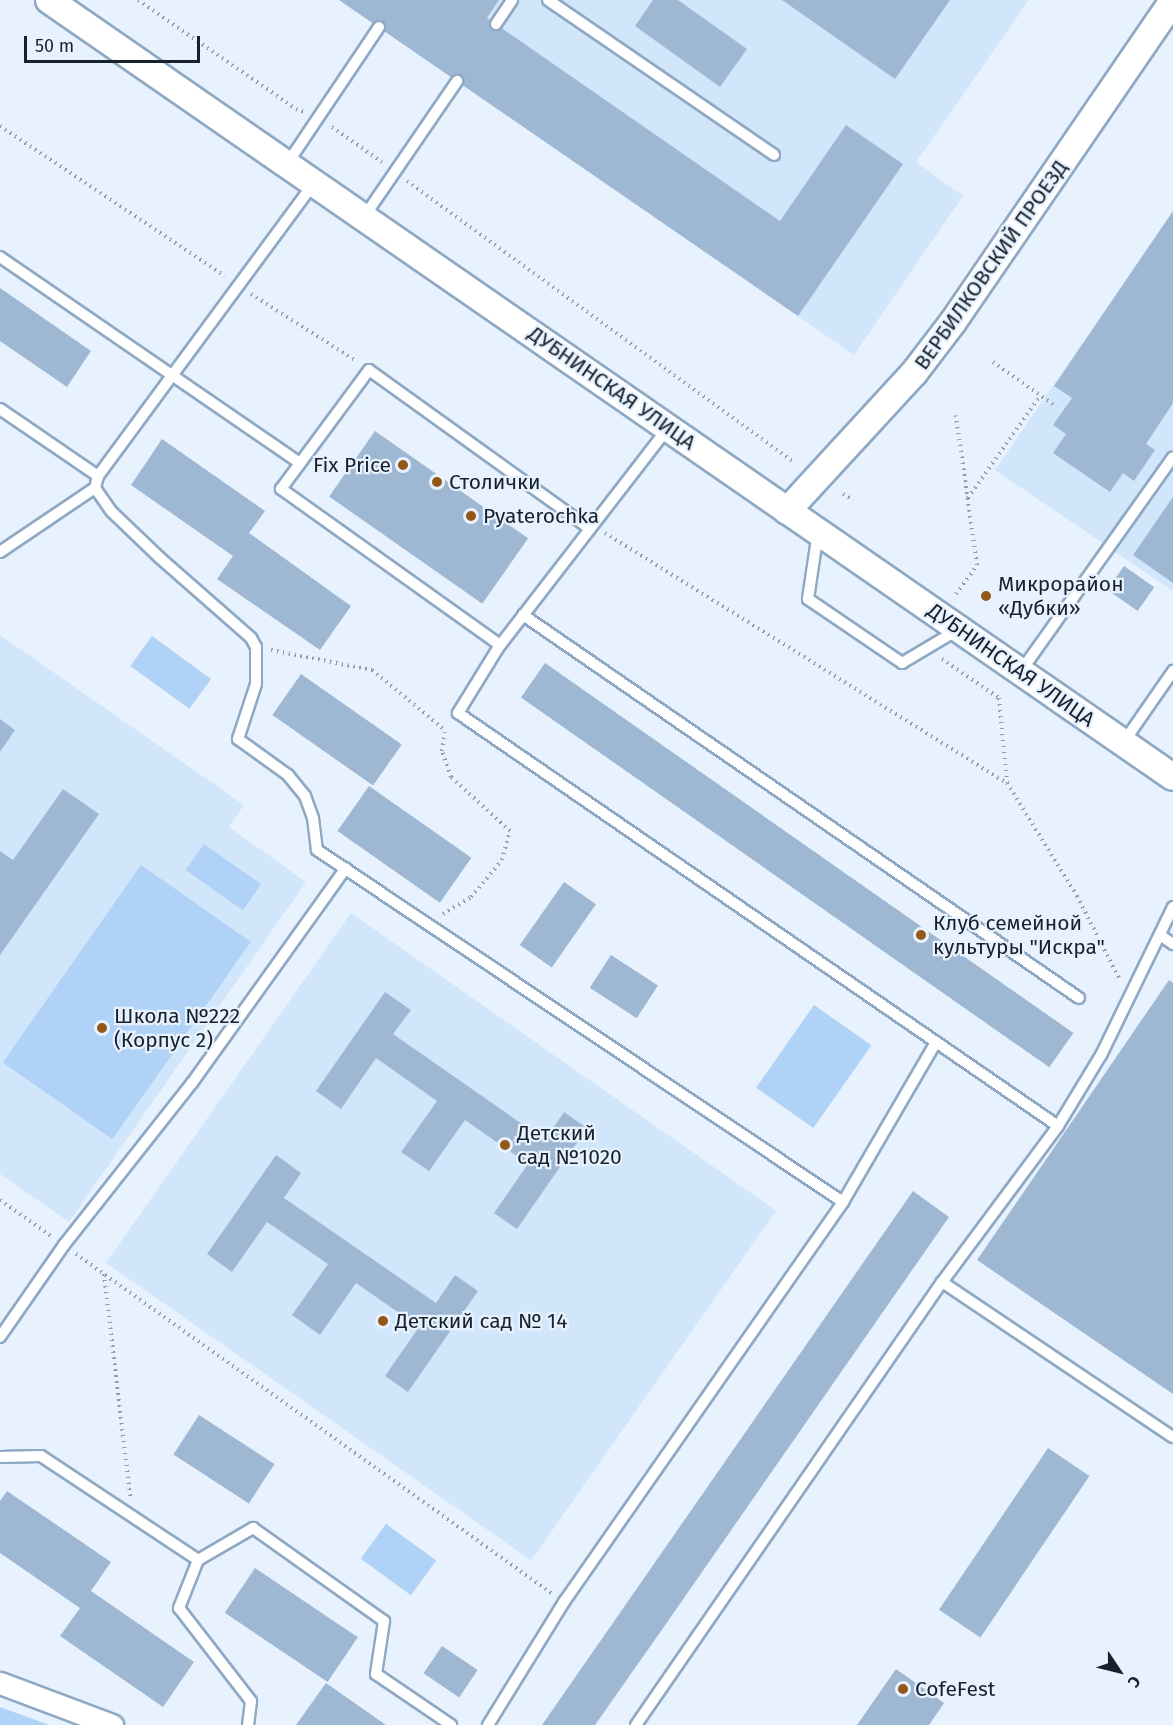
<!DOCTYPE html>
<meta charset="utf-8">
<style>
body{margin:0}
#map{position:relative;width:1173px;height:1725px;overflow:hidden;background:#e7f2fe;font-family:"Fira Sans",sans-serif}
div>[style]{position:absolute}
.built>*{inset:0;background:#d2e6fb;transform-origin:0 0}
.green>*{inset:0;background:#b0d2f7;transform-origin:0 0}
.building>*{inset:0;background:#9eb8d4;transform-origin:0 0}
.path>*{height:4px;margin-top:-2px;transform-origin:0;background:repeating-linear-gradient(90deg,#929da9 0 1.5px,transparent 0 6px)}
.roads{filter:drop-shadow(2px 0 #8fa9c4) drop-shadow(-2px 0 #8fa9c4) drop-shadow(0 2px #8fa9c4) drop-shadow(0 -2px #8fa9c4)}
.service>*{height:10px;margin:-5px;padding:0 5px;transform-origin:5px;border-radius:5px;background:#fff}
.minor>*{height:21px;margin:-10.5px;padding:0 10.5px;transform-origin:10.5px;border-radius:10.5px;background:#fff}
.tertiary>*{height:26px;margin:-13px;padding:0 13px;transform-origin:13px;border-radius:13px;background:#fff}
.dots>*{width:16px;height:16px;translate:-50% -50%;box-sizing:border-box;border:3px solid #e7f2fe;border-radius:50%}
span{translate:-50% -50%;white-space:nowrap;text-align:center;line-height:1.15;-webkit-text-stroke:4.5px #e7f2fe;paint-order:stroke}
.street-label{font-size:21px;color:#17212c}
.poi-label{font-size:21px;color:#17212c}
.right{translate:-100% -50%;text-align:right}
.left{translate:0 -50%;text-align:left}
.north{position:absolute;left:1089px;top:1641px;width:60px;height:60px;-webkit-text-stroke:4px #e7f2fe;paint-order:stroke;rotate:125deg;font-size:16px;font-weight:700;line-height:24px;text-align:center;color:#17212c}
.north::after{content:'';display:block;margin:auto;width:21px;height:27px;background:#17212c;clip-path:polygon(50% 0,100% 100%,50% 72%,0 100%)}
.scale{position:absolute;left:24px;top:36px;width:176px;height:27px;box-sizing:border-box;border:3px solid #17212c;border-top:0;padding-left:8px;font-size:18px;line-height:21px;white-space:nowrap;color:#17212c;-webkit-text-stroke:4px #e7f2fe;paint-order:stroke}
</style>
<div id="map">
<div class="built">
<i style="clip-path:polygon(339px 0,1029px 0,916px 162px,963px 196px,854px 355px)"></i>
<i style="clip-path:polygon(1173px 211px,1173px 591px,995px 470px)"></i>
<i style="clip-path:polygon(0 635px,244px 805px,229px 827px,306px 882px,69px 1222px,0 1174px)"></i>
<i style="left:351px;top:913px;width:519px;height:427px;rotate:35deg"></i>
</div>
<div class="green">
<i style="left:152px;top:636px;width:73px;height:37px;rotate:36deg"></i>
<i style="left:204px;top:844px;width:70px;height:32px;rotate:35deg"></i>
<i style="left:141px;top:865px;width:134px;height:241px;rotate:35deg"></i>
<i style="left:814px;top:1005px;width:70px;height:101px;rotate:35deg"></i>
<i style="left:386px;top:1524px;width:62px;height:43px;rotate:36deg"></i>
<i style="clip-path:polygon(0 1707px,49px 1725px,0 1725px)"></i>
</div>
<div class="building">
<i style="clip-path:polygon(339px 0,499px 0,487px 18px,780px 221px,846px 125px,903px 164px,798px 316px)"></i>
<i style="clip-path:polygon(653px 0,678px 0,747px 49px,720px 87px,635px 26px)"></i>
<i style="clip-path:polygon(782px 0,950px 0,895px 79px)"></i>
<i style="clip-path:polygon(1173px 211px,1173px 403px,1146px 444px,1155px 450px,1134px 481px,1123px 473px,1110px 492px,1053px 453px,1066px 434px,1053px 425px,1072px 398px,1054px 386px)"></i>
<i style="clip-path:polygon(0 288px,91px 351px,67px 387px,0 341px)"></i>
<i style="left:375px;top:431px;width:187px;height:80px;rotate:35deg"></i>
<i style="clip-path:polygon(162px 439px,265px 511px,249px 533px,351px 606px,320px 650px,217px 579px,233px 556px,131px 485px)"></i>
<i style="clip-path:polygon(1173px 497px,1173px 583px,1133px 555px)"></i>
<i style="left:1124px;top:566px;width:37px;height:29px;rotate:35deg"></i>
<i style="left:545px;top:663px;width:645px;height:42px;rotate:35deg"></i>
<i style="left:301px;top:674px;width:123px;height:50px;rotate:35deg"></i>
<i style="clip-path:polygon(0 719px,15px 730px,0 752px)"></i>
<i style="left:369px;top:786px;width:125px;height:55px;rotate:35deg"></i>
<i style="clip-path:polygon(63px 789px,99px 814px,0 955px,0 851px,13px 860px)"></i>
<i style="left:564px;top:882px;width:39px;height:77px;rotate:35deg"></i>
<i style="left:611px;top:955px;width:56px;height:39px;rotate:33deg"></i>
<i style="clip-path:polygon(1169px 980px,1173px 983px,1173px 1394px,977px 1260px)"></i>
<i style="clip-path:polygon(385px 992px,411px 1010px,393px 1034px,545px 1140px,564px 1112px,587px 1128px,517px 1229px,494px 1213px,528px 1164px,465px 1120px,429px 1171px,401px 1152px,437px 1101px,376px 1058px,341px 1109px,316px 1091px)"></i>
<i style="clip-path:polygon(276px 1155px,301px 1173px,284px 1198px,436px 1303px,455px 1275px,478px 1291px,408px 1392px,385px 1376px,419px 1327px,356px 1283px,320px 1335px,292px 1315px,328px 1264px,267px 1222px,232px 1272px,207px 1254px)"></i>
<i style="clip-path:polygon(913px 1191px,949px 1217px,661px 1631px,595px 1725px,542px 1725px)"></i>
<i style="left:199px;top:1415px;width:90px;height:47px;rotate:33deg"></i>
<i style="left:1048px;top:1448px;width:50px;height:195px;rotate:34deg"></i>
<i style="clip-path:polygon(7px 1491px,111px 1562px,91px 1591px,194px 1662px,163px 1707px,60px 1636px,80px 1608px,0 1553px,0 1501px)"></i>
<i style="left:255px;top:1568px;width:124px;height:54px;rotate:34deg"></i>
<i style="left:442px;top:1646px;width:43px;height:33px;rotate:34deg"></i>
<i style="clip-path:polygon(896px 1669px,944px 1703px,929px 1725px,857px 1725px)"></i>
<i style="clip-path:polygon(326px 1683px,386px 1725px,296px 1725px)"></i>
</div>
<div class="path">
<i style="left:138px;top:0;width:192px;rotate:34.6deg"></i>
<i style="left:296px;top:109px;width:9px;rotate:21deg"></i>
<i style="left:0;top:126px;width:270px;rotate:33.7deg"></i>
<i style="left:332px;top:127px;width:61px;rotate:35deg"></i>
<i style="left:407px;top:181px;width:477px;rotate:36deg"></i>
<i style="left:251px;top:294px;width:125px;rotate:32.5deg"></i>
<i style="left:993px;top:362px;width:78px;rotate:35.1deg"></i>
<i style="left:843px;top:494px;width:8px;rotate:30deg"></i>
<i style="left:968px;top:498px;width:125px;rotate:-54.8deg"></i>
<i style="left:605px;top:533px;width:473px;rotate:31.9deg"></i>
<i style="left:956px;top:594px;width:36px;rotate:-54deg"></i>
<i style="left:977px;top:565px;width:151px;rotate:-98deg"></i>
<i style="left:271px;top:650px;width:103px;rotate:11.2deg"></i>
<i style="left:372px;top:670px;width:96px;rotate:39.5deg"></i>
<i style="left:942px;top:659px;width:69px;rotate:34.4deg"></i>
<i style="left:999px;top:698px;width:85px;rotate:84.6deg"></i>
<i style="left:1007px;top:783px;width:133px;rotate:58.2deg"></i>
<i style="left:1077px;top:896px;width:92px;rotate:62.9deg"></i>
<i style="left:443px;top:914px;width:33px;rotate:-31deg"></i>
<i style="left:471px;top:897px;width:48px;rotate:-50deg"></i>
<i style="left:502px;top:860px;width:30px;rotate:-75deg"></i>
<i style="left:510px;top:831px;width:80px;rotate:-137.5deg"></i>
<i style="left:451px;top:777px;width:28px;rotate:-109deg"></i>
<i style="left:442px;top:751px;width:19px;rotate:-81deg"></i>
<i style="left:0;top:1200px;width:62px;rotate:35.2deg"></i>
<i style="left:76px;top:1254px;width:584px;rotate:35.51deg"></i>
<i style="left:104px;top:1274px;width:224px;rotate:83.3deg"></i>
</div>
<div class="roads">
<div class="service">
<i style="left:548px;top:0;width:274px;rotate:34.4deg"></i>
<i style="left:496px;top:24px;width:29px;rotate:-56deg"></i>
<i style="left:287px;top:164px;width:165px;rotate:-56.1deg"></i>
<i style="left:364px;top:217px;width:165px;rotate:-55.6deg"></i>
<i style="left:0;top:257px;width:364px;rotate:34.5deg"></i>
<i style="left:0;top:409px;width:119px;rotate:34.4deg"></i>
<i style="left:98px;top:476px;width:364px;rotate:-53.6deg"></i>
<i style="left:668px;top:428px;width:274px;rotate:127.7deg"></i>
<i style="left:500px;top:645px;width:80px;rotate:121.7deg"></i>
<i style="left:458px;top:713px;width:728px;rotate:34.54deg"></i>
<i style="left:98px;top:476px;width:12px;rotate:104deg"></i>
<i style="left:95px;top:488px;width:29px;rotate:55deg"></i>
<i style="left:112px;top:512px;width:66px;rotate:43.8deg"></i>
<i style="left:160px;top:558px;width:121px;rotate:41.3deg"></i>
<i style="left:251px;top:638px;width:10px;rotate:61deg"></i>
<i style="left:256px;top:647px;width:37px;rotate:90deg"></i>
<i style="left:256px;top:684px;width:58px;rotate:108.1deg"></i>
<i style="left:238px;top:739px;width:62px;rotate:35.8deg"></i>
<i style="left:288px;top:775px;width:27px;rotate:51deg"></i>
<i style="left:305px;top:796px;width:23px;rotate:70deg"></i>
<i style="left:313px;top:818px;width:32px;rotate:83deg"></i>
<i style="left:317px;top:850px;width:633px;rotate:33.79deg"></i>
<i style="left:818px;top:532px;width:68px;rotate:98.5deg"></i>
<i style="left:808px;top:599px;width:114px;rotate:34.2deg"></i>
<i style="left:902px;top:663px;width:66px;rotate:-30.8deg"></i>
<i style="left:0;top:552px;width:115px;rotate:-34deg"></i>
<i style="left:523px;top:615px;width:675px;rotate:34.56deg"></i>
<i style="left:500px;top:645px;width:269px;rotate:-144.5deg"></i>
<i style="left:281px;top:489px;width:148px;rotate:-53.5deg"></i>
<i style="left:369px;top:370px;width:272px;rotate:35.7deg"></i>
<i style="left:1021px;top:671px;width:262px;rotate:-54.6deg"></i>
<i style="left:1123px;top:743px;width:88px;rotate:-55.2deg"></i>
<i style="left:1173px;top:907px;width:165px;rotate:115.9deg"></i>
<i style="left:1101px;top:1055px;width:83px;rotate:121.2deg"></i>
<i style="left:1058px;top:1126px;width:194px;rotate:126.6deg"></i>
<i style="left:942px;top:1282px;width:278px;rotate:33.9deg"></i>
<i style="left:1160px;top:935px;width:16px;rotate:35deg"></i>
<i style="left:0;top:1337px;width:112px;rotate:-55.2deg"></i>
<i style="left:64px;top:1245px;width:206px;rotate:-51.7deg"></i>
<i style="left:192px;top:1083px;width:264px;rotate:-54.4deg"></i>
<i style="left:0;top:1457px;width:41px;rotate:-1.4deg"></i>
<i style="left:41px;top:1456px;width:188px;rotate:33.5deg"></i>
<i style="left:198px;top:1560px;width:64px;rotate:-30.2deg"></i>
<i style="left:253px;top:1528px;width:161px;rotate:35.4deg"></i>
<i style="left:384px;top:1621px;width:54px;rotate:98.6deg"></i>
<i style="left:376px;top:1674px;width:91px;rotate:34.2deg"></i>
<i style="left:198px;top:1560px;width:52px;rotate:111.6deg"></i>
<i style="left:179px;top:1608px;width:118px;rotate:52.3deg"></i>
<i style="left:251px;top:1701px;width:24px;rotate:97deg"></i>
<i style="left:488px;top:1725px;width:145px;rotate:-58.3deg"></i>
<i style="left:564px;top:1602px;width:488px;rotate:-55.1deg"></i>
<i style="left:843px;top:1202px;width:185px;rotate:-59.8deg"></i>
<i style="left:636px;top:1725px;width:538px;rotate:-55.37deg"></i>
</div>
<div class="minor">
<i style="left:0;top:1683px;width:120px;rotate:20.6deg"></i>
</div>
<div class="tertiary">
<i style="left:49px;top:0;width:1366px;rotate:34.66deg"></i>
<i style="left:787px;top:511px;width:188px;rotate:-47.4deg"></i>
<i style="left:914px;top:373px;width:64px;rotate:-52.6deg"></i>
<i style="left:953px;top:322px;width:389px;rotate:-55.6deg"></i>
</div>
</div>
<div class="dots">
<i style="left:403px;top:465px;background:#94571a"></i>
<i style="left:437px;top:482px;background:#94571a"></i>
<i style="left:471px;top:516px;background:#94571a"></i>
<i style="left:986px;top:596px;background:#94571a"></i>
<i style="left:921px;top:935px;background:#94571a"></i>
<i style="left:102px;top:1028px;background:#94571a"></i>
<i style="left:505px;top:1145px;background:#94571a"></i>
<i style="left:383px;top:1321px;background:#94571a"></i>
<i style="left:903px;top:1689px;background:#94571a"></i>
</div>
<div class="street-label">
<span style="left:991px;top:265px;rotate:-55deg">ВЕРБИЛКОВСКИЙ ПРОЕЗД</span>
<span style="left:612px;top:388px;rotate:35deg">ДУБНИНСКАЯ УЛИЦА</span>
<span style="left:1011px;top:665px;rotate:35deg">ДУБНИНСКАЯ УЛИЦА</span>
</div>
<div class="poi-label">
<span class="right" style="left:391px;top:465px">Fix Price</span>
<span class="left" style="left:449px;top:482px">Столички</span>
<span class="left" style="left:483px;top:516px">Pyaterochka</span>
<span class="left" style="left:998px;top:596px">Микрорайон<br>«Дубки»</span>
<span class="left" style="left:933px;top:935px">Клуб семейной<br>культуры "Искра"</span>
<span class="left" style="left:114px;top:1028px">Школа №222<br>(Корпус 2)</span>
<span class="left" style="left:517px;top:1145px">Детский<br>сад №1020</span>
<span class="left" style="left:395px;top:1321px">Детский сад № 14</span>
<span class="left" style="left:915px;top:1689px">CofeFest</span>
</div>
<div class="north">С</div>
<div class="scale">50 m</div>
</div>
